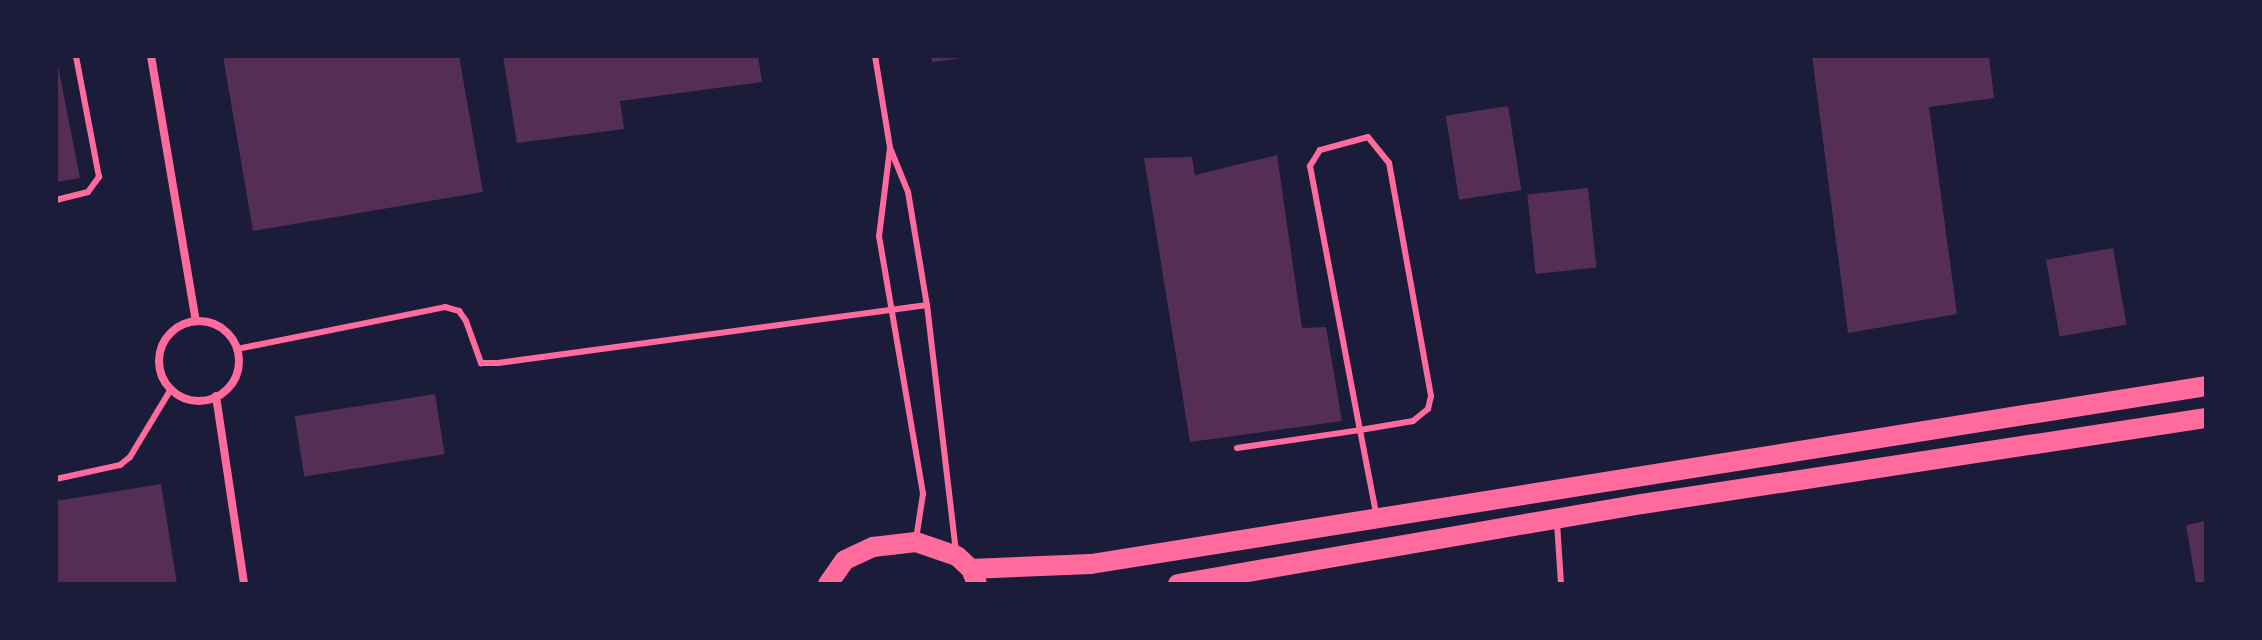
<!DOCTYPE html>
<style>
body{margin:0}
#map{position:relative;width:2262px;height:640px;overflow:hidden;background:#1b1b3a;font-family:"Nunito Sans",sans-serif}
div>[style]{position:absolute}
.building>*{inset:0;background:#542f53;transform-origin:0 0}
.service>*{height:6px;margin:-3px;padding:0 3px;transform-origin:3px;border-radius:3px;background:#ff6b9d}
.minor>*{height:8px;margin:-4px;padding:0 4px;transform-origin:4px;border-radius:4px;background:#ff6b9d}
.minor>.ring{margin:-4px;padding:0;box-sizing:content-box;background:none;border:8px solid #ff6b9d;border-radius:50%}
.primary>*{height:20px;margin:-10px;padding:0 10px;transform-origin:10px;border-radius:10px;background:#ff6b9d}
span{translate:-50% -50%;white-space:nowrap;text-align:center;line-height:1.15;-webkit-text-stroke:6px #1b1b3a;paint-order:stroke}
.frame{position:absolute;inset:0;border:58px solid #1b1b3a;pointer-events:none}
</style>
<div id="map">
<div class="building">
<i style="clip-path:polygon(56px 56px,80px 178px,56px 182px)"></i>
<i style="clip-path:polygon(223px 56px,459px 56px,483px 192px,253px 231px)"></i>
<i style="clip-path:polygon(503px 56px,758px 56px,762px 82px,620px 101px,624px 129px,517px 143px)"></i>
<i style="clip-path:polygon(931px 56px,961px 56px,962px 58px,932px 62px)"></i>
<i style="clip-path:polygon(1812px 56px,1989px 56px,1994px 98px,1929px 107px,1957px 314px,1848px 333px)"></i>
<i style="left:1508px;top:106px;width:85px;height:63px;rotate:81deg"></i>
<i style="clip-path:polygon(1277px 155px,1302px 328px,1326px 327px,1342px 421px,1190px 442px,1144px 158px,1192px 157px,1195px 175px)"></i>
<i style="left:1588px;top:188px;width:80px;height:61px;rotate:84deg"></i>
<i style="left:2113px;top:248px;width:78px;height:68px;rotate:80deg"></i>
<i style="left:435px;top:394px;width:61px;height:142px;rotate:81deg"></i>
<i style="clip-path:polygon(161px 484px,177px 584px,56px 584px,56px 501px)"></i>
<i style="clip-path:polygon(2206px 521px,2206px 584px,2196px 584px,2186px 525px)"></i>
</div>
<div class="service">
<i style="left:875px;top:56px;width:93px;rotate:80.7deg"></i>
<i style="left:890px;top:148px;width:48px;rotate:67.8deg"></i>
<i style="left:908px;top:192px;width:115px;rotate:80.5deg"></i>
<i style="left:927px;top:305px;width:249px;rotate:83.3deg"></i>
<i style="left:890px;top:148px;width:89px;rotate:97.1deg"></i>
<i style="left:879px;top:236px;width:262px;rotate:80.3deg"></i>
<i style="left:923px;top:494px;width:46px;rotate:98.8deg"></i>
<i style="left:56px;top:200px;width:33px;rotate:-14deg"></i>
<i style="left:88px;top:192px;width:19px;rotate:-54deg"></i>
<i style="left:99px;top:177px;width:123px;rotate:-100.8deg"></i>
<i style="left:237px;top:349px;width:212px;rotate:-11.4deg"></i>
<i style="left:445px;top:307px;width:15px;rotate:16deg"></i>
<i style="left:459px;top:311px;width:12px;rotate:55deg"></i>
<i style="left:466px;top:321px;width:45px;rotate:70.3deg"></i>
<i style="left:481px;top:363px;width:17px"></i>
<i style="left:498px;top:363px;width:433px;rotate:-7.7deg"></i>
<i style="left:1237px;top:448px;width:124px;rotate:-8.3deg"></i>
<i style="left:1360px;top:430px;width:54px;rotate:-9.6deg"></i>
<i style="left:1413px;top:421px;width:19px;rotate:-39deg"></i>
<i style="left:1428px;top:409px;width:13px;rotate:-77deg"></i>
<i style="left:1431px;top:396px;width:237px;rotate:-100.2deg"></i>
<i style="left:1389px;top:163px;width:33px;rotate:-129deg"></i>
<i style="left:1368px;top:137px;width:50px;rotate:164.8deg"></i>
<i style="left:1320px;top:150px;width:19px;rotate:122deg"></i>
<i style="left:1310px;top:166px;width:269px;rotate:79.3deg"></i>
<i style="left:1360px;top:430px;width:85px;rotate:79.1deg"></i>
<i style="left:56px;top:479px;width:66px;rotate:-12.3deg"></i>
<i style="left:120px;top:465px;width:13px;rotate:-39deg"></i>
<i style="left:130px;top:457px;width:79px;rotate:-58.9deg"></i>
<i style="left:1557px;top:523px;width:61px;rotate:86.2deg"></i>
</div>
<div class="minor">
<i style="left:151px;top:56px;width:269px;rotate:80.4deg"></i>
<i class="ring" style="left:159px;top:321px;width:72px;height:72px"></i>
<i style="left:216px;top:396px;width:190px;rotate:81.5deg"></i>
</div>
<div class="primary">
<i style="left:971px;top:569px;width:120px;rotate:-2.4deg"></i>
<i style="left:1091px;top:564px;width:1129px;rotate:-9.07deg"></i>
<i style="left:828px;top:584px;width:29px;rotate:-55deg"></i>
<i style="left:845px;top:560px;width:31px;rotate:-25deg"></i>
<i style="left:873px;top:547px;width:43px;rotate:-6.6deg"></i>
<i style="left:916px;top:542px;width:43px;rotate:18.9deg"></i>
<i style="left:957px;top:556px;width:19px;rotate:43deg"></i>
<i style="left:971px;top:569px;width:16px;rotate:68deg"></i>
<i style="left:1178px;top:584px;width:471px;rotate:-9.8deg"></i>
<i style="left:1642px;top:504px;width:571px;rotate:-8.67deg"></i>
</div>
<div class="frame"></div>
</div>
